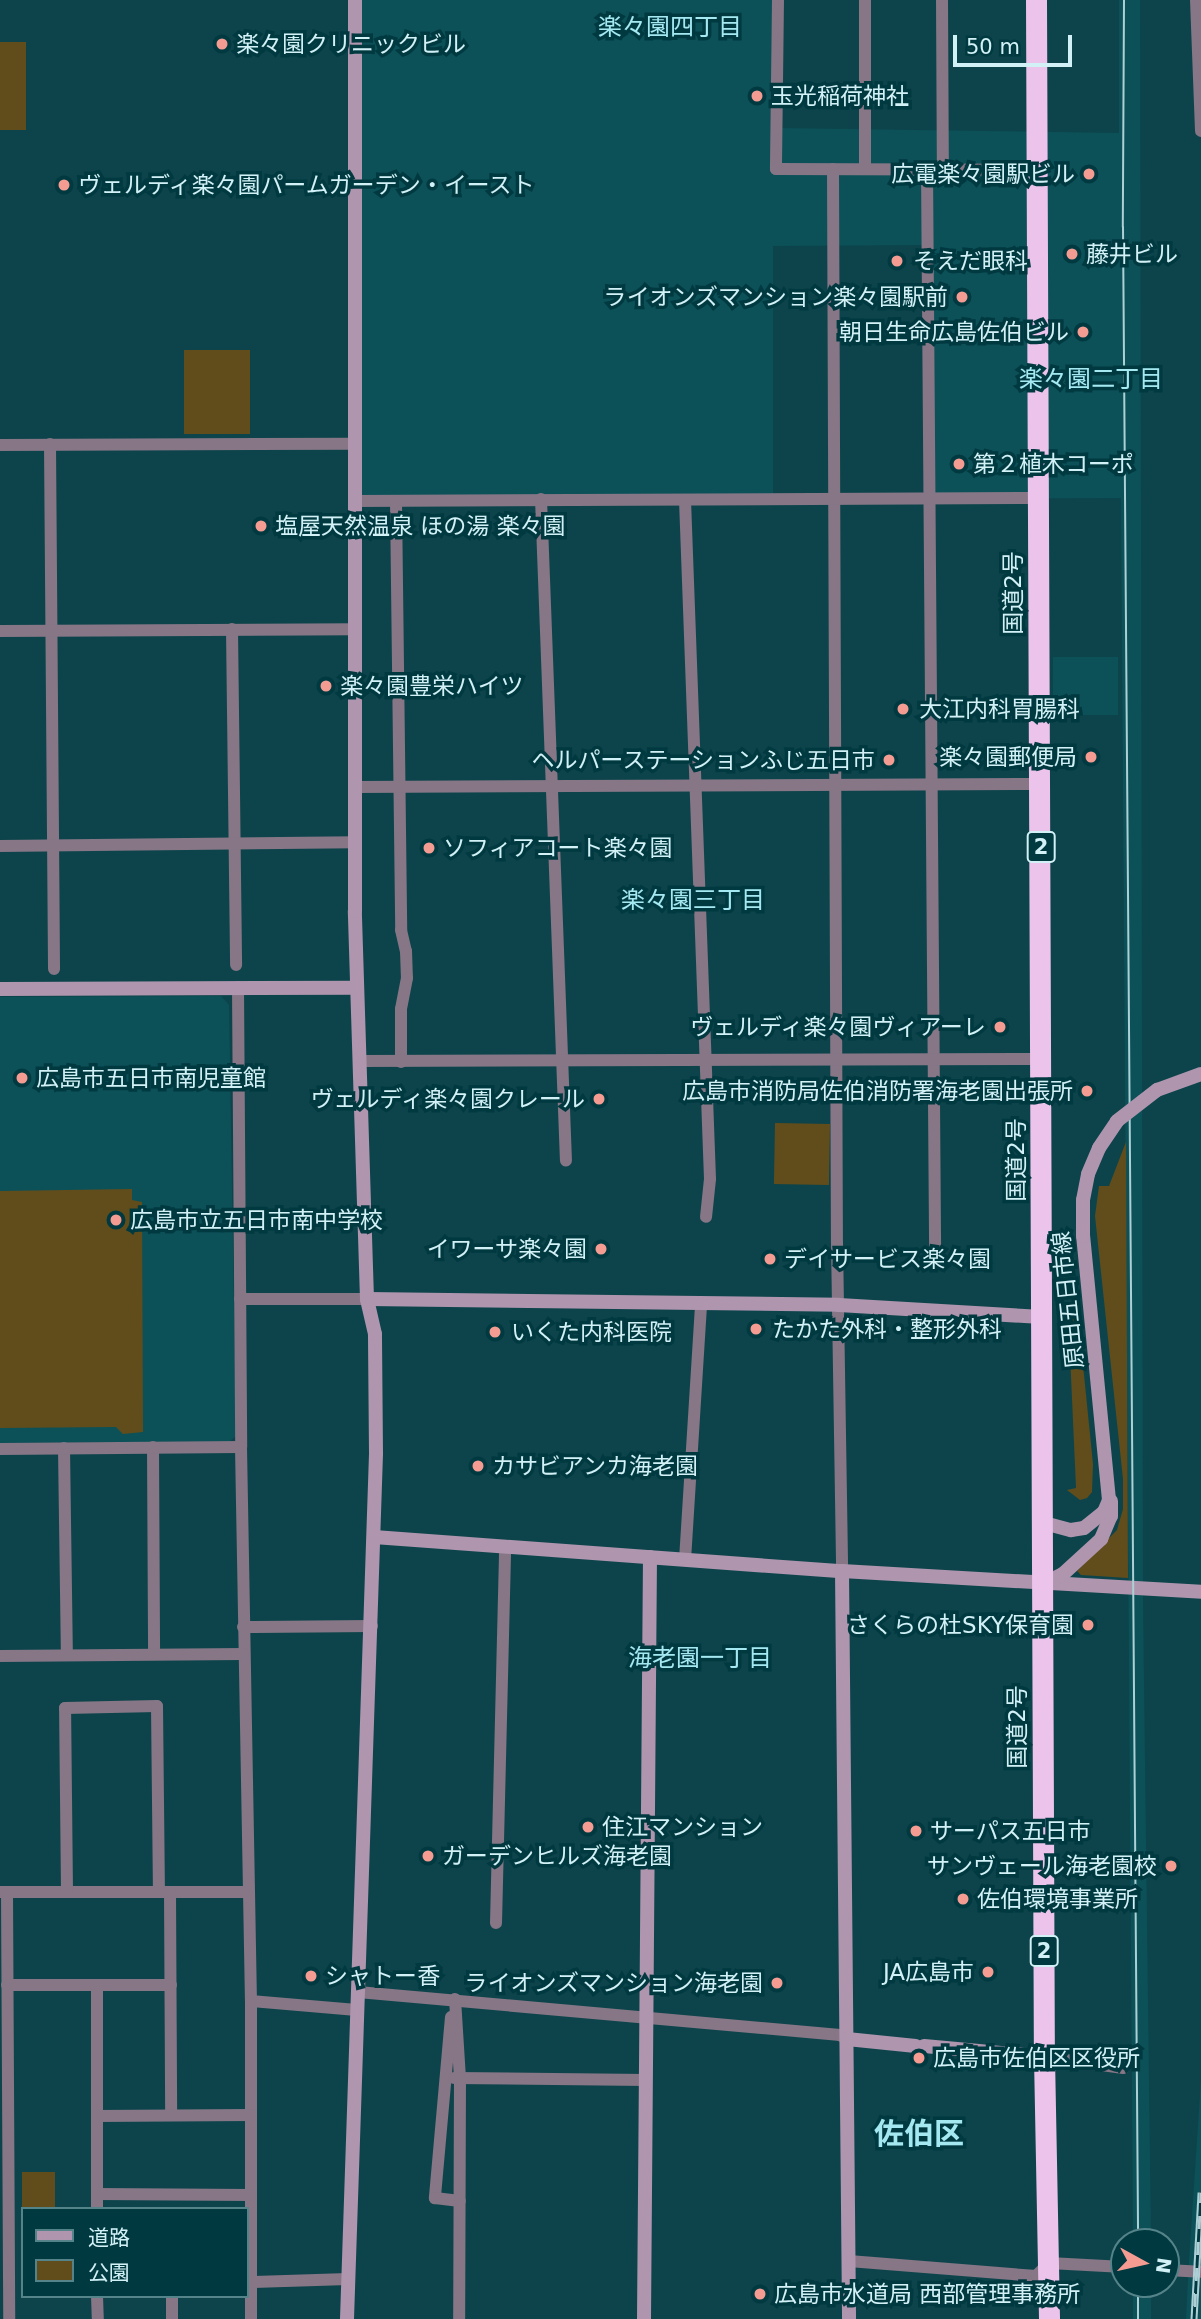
<!DOCTYPE html>
<meta charset="utf-8">
<style>
body{margin:0}
#map{position:relative;width:1201px;height:2319px;overflow:hidden;background:#0d444b;font-family:"DejaVu Sans","Noto Sans JP",sans-serif}
div>[style]{position:absolute}
.built>*{inset:0;background:#0c5158;transform-origin:0 0}
.green>*{inset:0;background:#614d1b;transform-origin:0 0}
.street>*{height:12px;margin:-6px;padding:0 6px;transform-origin:6px;border-radius:6px;background:#867686}
.secondary>*{height:14px;margin:-7px;padding:0 7px;transform-origin:7px;border-radius:7px;background:#af95ae}
.highway>*{height:21px;margin:-10.5px;padding:0 10.5px;transform-origin:10.5px;border-radius:10.5px;background:#ecc3eb}
.tram>*{height:2px;margin:-1px;padding:0 1px;transform-origin:1px;border-radius:1px;background:#acd0d6}
.rail>*{height:7px;margin-top:-3.5px;transform-origin:0;background:repeating-linear-gradient(90deg,#003940 0 13px,#acd0d6 0 26px);box-sizing:border-box;border-block:2px solid #acd0d6}
.secondary-bridge>*{height:14px;margin:-7px;padding:0 7px;transform-origin:7px;border-radius:7px;background:#af95ae}
.dots>*{width:19px;height:19px;translate:-50% -50%;box-sizing:border-box;border:4px solid #003940;border-radius:50%}
span{translate:-50% -50%;white-space:nowrap;text-align:center;line-height:1.15;-webkit-text-stroke:7px #003940;paint-order:stroke}
.shield-label span{padding:2px 5px;background:#003940;border:2px solid;border-radius:5px;-webkit-text-stroke-width:0}
.shield-label{font-size:21px;color:#d1f1f6;font-weight:700}
.poi-label{font-size:23px;color:#d1f1f6}
.left{translate:0 -50%;text-align:left}
.right{translate:-100% -50%;text-align:right}
.street-label{font-size:23px;color:#d1f1f6}
.neighbourhood-label{font-size:24px;color:#a4e8f2}
.district-label{font-size:30px;color:#a4e8f2;font-weight:700}
.legend{position:absolute;left:21px;top:2207px;width:228px;height:91px;box-sizing:border-box;background:#003940;border:2px solid #548389;margin:0;padding:9px 12px;list-style:none;font-size:21px;color:#d1f1f6}
.legend li{display:flex;align-items:center;gap:14px;height:35px}
.legend b{width:35px;border:2px solid #548389}
.north{position:absolute;left:1110px;top:2228px;width:70px;height:70px;box-sizing:border-box;background:#003940;border:2px solid #548389;border-radius:50%;rotate:98deg;font-size:19px;font-weight:700;line-height:28px;text-align:center;color:#d1f1f6}
.north::after{content:'';display:block;margin:auto;width:24px;height:32px;background:#f59c92;clip-path:polygon(50% 0,100% 100%,50% 72%,0 100%)}
.scale{position:absolute;left:953px;top:35px;width:119px;height:32px;box-sizing:border-box;border:4px solid #d1f1f6;border-top:0;padding-left:9px;font-size:21px;line-height:24px;white-space:nowrap;color:#d1f1f6;-webkit-text-stroke:5px #003940;paint-order:stroke}
</style>
<div id="map">
<div class="built">
<i style="clip-path:polygon(355px 0,779px 0,778px 128px,1119px 133px,1119px 0,1140px 0,1143px 1603px,1151px 2242px,1133px 2242px,1121px 498px,931px 499px,929px 245px,773px 246px,773px 495px,356px 504px)"></i>
<i style="left:1118px;top:657px;width:58px;height:65px;rotate:90deg"></i>
<i style="clip-path:polygon(221px 996px,229px 1005px,236px 1436px,229px 1442px,0 1443px,0 997px)"></i>
<i style="clip-path:polygon(1201px 2080px,1201px 2319px,1186px 2319px,1189px 2261px)"></i>
<i style="left:1133px;top:2284px;width:18px;height:35px"></i>
</div>
<div class="green">
<i style="left:0;top:42px;width:26px;height:88px"></i>
<i style="left:184px;top:350px;width:66px;height:84px"></i>
<i style="left:775px;top:1123px;width:55px;height:61px;rotate:1deg"></i>
<i style="clip-path:polygon(1126px 1142px,1128px 1578px,1081px 1575px,1077px 1571px,1117px 1530px,1123px 1509px,1123px 1479px,1095px 1216px,1099px 1186px,1109px 1186px)"></i>
<i style="clip-path:polygon(132px 1189px,132px 1200px,142px 1202px,143px 1432px,123px 1434px,116px 1427px,0 1428px,0 1191px)"></i>
<i style="clip-path:polygon(1074px 1276px,1093px 1464px,1092px 1492px,1087px 1498px,1080px 1500px,1067px 1490px,1076px 1488px,1070px 1354px)"></i>
<i style="left:22px;top:2172px;width:33px;height:36px"></i>
</div>
<div class="street">
<i style="left:778px;top:0;width:169px;rotate:90.7deg"></i>
<i style="left:776px;top:169px;width:261px;rotate:0.2deg"></i>
<i style="left:865px;top:0;width:169px;rotate:90deg"></i>
<i style="left:942px;top:0;width:169px;rotate:89.7deg"></i>
<i style="left:1196px;top:0;width:131px;rotate:87.8deg"></i>
<i style="left:833px;top:169px;width:1074px;rotate:89.79deg"></i>
<i style="left:837px;top:1243px;width:328px;rotate:89.1deg"></i>
<i style="left:927px;top:169px;width:1076px;rotate:89.57deg"></i>
<i style="left:50px;top:444px;width:525px;rotate:89.56deg"></i>
<i style="left:0;top:445px;width:355px;rotate:-0.2deg"></i>
<i style="left:541px;top:499px;width:662px;rotate:87.84deg"></i>
<i style="left:685px;top:500px;width:679px;rotate:87.89deg"></i>
<i style="left:710px;top:1179px;width:38px;rotate:96deg"></i>
<i style="left:355px;top:501px;width:683px;rotate:-0.25deg"></i>
<i style="left:396px;top:502px;width:428px;rotate:89.3deg"></i>
<i style="left:401px;top:930px;width:22px;rotate:77deg"></i>
<i style="left:406px;top:951px;width:27px;rotate:88deg"></i>
<i style="left:407px;top:978px;width:32px;rotate:101deg"></i>
<i style="left:401px;top:1009px;width:53px;rotate:90deg"></i>
<i style="left:232px;top:629px;width:336px;rotate:89.3deg"></i>
<i style="left:0;top:631px;width:355px;rotate:-0.3deg"></i>
<i style="left:356px;top:787px;width:685px;rotate:-0.25deg"></i>
<i style="left:0;top:846px;width:355px;rotate:-0.6deg"></i>
<i style="left:238px;top:987px;width:460px;rotate:89.6deg"></i>
<i style="left:241px;top:1447px;width:554px;rotate:88.97deg"></i>
<i style="left:251px;top:2001px;width:318px;rotate:90deg"></i>
<i style="left:360px;top:1061px;width:681px;rotate:-0.17deg"></i>
<i style="left:240px;top:1299px;width:127px"></i>
<i style="left:153px;top:1447px;width:206px;rotate:89.7deg"></i>
<i style="left:64px;top:1448px;width:207px;rotate:89.2deg"></i>
<i style="left:0;top:1449px;width:241px;rotate:-0.5deg"></i>
<i style="left:685px;top:1560px;width:256px;rotate:-86.4deg"></i>
<i style="left:243px;top:1627px;width:129px;rotate:-0.4deg"></i>
<i style="left:0;top:1656px;width:243px;rotate:-0.5deg"></i>
<i style="left:0;top:1892px;width:247px"></i>
<i style="left:7px;top:1892px;width:427px;rotate:89.7deg"></i>
<i style="left:67px;top:1892px;width:184px;rotate:-90.6deg"></i>
<i style="left:65px;top:1708px;width:92px;rotate:-1.2deg"></i>
<i style="left:157px;top:1706px;width:186px;rotate:89.4deg"></i>
<i style="left:170px;top:1892px;width:223px;rotate:89.7deg"></i>
<i style="left:496px;top:1923px;width:377px;rotate:-88.6deg"></i>
<i style="left:7px;top:1985px;width:164px"></i>
<i style="left:358px;top:1992px;width:484px;rotate:5.1deg"></i>
<i style="left:840px;top:2035px;width:8px;rotate:30deg"></i>
<i style="left:455px;top:1999px;width:79px;rotate:86.4deg"></i>
<i style="left:460px;top:2078px;width:241px;rotate:90.2deg"></i>
<i style="left:251px;top:2001px;width:106px;rotate:4.9deg"></i>
<i style="left:451px;top:2017px;width:182px;rotate:95.1deg"></i>
<i style="left:435px;top:2198px;width:25px;rotate:7deg"></i>
<i style="left:1044px;top:2057px;width:80px;rotate:7.9deg"></i>
<i style="left:454px;top:2078px;width:192px;rotate:0.6deg"></i>
<i style="left:97px;top:2116px;width:153px;rotate:-0.4deg"></i>
<i style="left:97px;top:2194px;width:153px;rotate:0.4deg"></i>
<i style="left:97px;top:2209px;width:224px;rotate:-90deg"></i>
<i style="left:849px;top:2261px;width:188px;rotate:4.6deg"></i>
<i style="left:1036px;top:2276px;width:18px;rotate:-45deg"></i>
<i style="left:1049px;top:2263px;width:75px;rotate:3.1deg"></i>
<i style="left:1166px;top:2270px;width:35px;rotate:3deg"></i>
<i style="left:251px;top:2282px;width:97px;rotate:-1.8deg"></i>
<i style="left:97px;top:2296px;width:23px;rotate:88deg"></i>
<i style="left:172px;top:2296px;width:23px;rotate:90deg"></i>
</div>
<div class="secondary">
<i style="left:0;top:989px;width:357px;rotate:-0.2deg"></i>
<i style="left:367px;top:1299px;width:472px;rotate:0.7deg"></i>
<i style="left:839px;top:1305px;width:203px;rotate:3.4deg"></i>
<i style="left:1044px;top:1523px;width:28px;rotate:15deg"></i>
<i style="left:1071px;top:1530px;width:13px;rotate:-9deg"></i>
<i style="left:1084px;top:1528px;width:26px;rotate:-39deg"></i>
<i style="left:1104px;top:1512px;width:13px;rotate:-67deg"></i>
<i style="left:1109px;top:1500px;width:265px;rotate:-95.6deg"></i>
<i style="left:374px;top:1537px;width:469px;rotate:4.2deg"></i>
<i style="left:842px;top:1571px;width:360px;rotate:3.3deg"></i>
<i style="left:842px;top:1571px;width:748px;rotate:89.46deg"></i>
<i style="left:1045px;top:1583px;width:20px;rotate:-27deg"></i>
<i style="left:1063px;top:1574px;width:52px;rotate:-42.6deg"></i>
<i style="left:1101px;top:1539px;width:25px;rotate:-67deg"></i>
<i style="left:1111px;top:1516px;width:15px;rotate:-90deg"></i>
<i style="left:847px;top:2039px;width:69px;rotate:5.8deg"></i>
<i style="left:924px;top:2046px;width:121px;rotate:5.2deg"></i>
<i style="left:347px;top:2319px;width:866px;rotate:-88.08deg"></i>
<i style="left:376px;top:1453px;width:119px;rotate:-90.5deg"></i>
<i style="left:375px;top:1334px;width:36px;rotate:-103deg"></i>
<i style="left:367px;top:1299px;width:388px;rotate:-91.8deg"></i>
<i style="left:355px;top:911px;width:911px;rotate:-90deg"></i>
<i style="left:644px;top:2319px;width:762px;rotate:-89.55deg"></i>
</div>
<div class="highway">
<i style="left:1036px;top:0;width:2057px;rotate:89.78deg"></i>
<i style="left:1044px;top:2057px;width:262px;rotate:88.9deg"></i>
</div>
<div class="tram">
<i style="left:1124px;top:0;width:227px;rotate:90.3deg"></i>
<i style="left:1123px;top:227px;width:2015px;rotate:89.57deg"></i>
<i style="left:1138px;top:2284px;width:35px;rotate:90deg"></i>
</div>
<div class="rail">
<i style="left:1194px;top:2319px;width:127px;rotate:-86.8deg"></i>
</div>
<div class="secondary-bridge">
<i style="left:1083px;top:1236px;width:36px;rotate:-90deg"></i>
<i style="left:1083px;top:1200px;width:26px;rotate:-79deg"></i>
<i style="left:1088px;top:1174px;width:28px;rotate:-67deg"></i>
<i style="left:1099px;top:1148px;width:32px;rotate:-56deg"></i>
<i style="left:1117px;top:1121px;width:51px;rotate:-37.8deg"></i>
<i style="left:1157px;top:1090px;width:47px;rotate:-20deg"></i>
</div>
<div class="dots">
<i style="left:222px;top:44px;background:#f59c92"></i>
<i style="left:757px;top:96px;background:#f59c92"></i>
<i style="left:1089px;top:174px;background:#f59c92"></i>
<i style="left:64px;top:185px;background:#f59c92"></i>
<i style="left:1072px;top:254px;background:#f59c92"></i>
<i style="left:897px;top:261px;background:#f59c92"></i>
<i style="left:962px;top:297px;background:#f59c92"></i>
<i style="left:1083px;top:332px;background:#f59c92"></i>
<i style="left:959px;top:464px;background:#f59c92"></i>
<i style="left:261px;top:526px;background:#f59c92"></i>
<i style="left:326px;top:686px;background:#f59c92"></i>
<i style="left:903px;top:709px;background:#f59c92"></i>
<i style="left:1091px;top:757px;background:#f59c92"></i>
<i style="left:889px;top:760px;background:#f59c92"></i>
<i style="left:429px;top:848px;background:#f59c92"></i>
<i style="left:1000px;top:1027px;background:#f59c92"></i>
<i style="left:22px;top:1078px;background:#f59c92"></i>
<i style="left:1087px;top:1091px;background:#f59c92"></i>
<i style="left:599px;top:1099px;background:#f59c92"></i>
<i style="left:116px;top:1220px;background:#f59c92"></i>
<i style="left:601px;top:1249px;background:#f59c92"></i>
<i style="left:770px;top:1259px;background:#f59c92"></i>
<i style="left:756px;top:1329px;background:#f59c92"></i>
<i style="left:495px;top:1332px;background:#f59c92"></i>
<i style="left:478px;top:1466px;background:#f59c92"></i>
<i style="left:1088px;top:1625px;background:#f59c92"></i>
<i style="left:588px;top:1827px;background:#f59c92"></i>
<i style="left:916px;top:1831px;background:#f59c92"></i>
<i style="left:428px;top:1856px;background:#f59c92"></i>
<i style="left:1171px;top:1866px;background:#f59c92"></i>
<i style="left:963px;top:1899px;background:#f59c92"></i>
<i style="left:988px;top:1972px;background:#f59c92"></i>
<i style="left:311px;top:1976px;background:#f59c92"></i>
<i style="left:777px;top:1983px;background:#f59c92"></i>
<i style="left:919px;top:2058px;background:#f59c92"></i>
<i style="left:760px;top:2294px;background:#f59c92"></i>
</div>
<div class="shield-label">
<span style="left:1041px;top:847px">2</span>
<span style="left:1044px;top:1951px">2</span>
</div>
<div class="poi-label">
<span class="left" style="left:236px;top:44px">楽々園クリニックビル</span>
<span class="left" style="left:771px;top:96px">玉光稲荷神社</span>
<span class="right" style="left:1075px;top:174px">広電楽々園駅ビル</span>
<span class="left" style="left:78px;top:185px">ヴェルディ楽々園パームガーデン・イースト</span>
<span class="left" style="left:1086px;top:254px">藤井ビル</span>
<span class="left" style="left:913px;top:261px">そえだ眼科</span>
<span class="right" style="left:948px;top:297px">ライオンズマンション楽々園駅前</span>
<span class="right" style="left:1069px;top:332px">朝日生命広島佐伯ビル</span>
<span class="left" style="left:973px;top:464px">第２植木コーポ</span>
<span class="left" style="left:275px;top:526px">塩屋天然温泉 ほの湯 楽々園</span>
<span class="left" style="left:340px;top:686px">楽々園豊栄ハイツ</span>
<span class="left" style="left:919px;top:709px">大江内科胃腸科</span>
<span class="right" style="left:1077px;top:757px">楽々園郵便局</span>
<span class="right" style="left:875px;top:760px">ヘルパーステーションふじ五日市</span>
<span class="left" style="left:443px;top:848px">ソフィアコート楽々園</span>
<span class="right" style="left:986px;top:1027px">ヴェルディ楽々園ヴィアーレ</span>
<span class="left" style="left:36px;top:1078px">広島市五日市南児童館</span>
<span class="right" style="left:1073px;top:1091px">広島市消防局佐伯消防署海老園出張所</span>
<span class="right" style="left:585px;top:1099px">ヴェルディ楽々園クレール</span>
<span class="left" style="left:130px;top:1220px">広島市立五日市南中学校</span>
<span class="right" style="left:587px;top:1249px">イワーサ楽々園</span>
<span class="left" style="left:784px;top:1259px">デイサービス楽々園</span>
<span class="left" style="left:772px;top:1329px">たかた外科・整形外科</span>
<span class="left" style="left:511px;top:1332px">いくた内科医院</span>
<span class="left" style="left:492px;top:1466px">カサビアンカ海老園</span>
<span class="right" style="left:1074px;top:1625px">さくらの杜SKY保育園</span>
<span class="left" style="left:602px;top:1827px">住江マンション</span>
<span class="left" style="left:930px;top:1831px">サーパス五日市</span>
<span class="left" style="left:442px;top:1856px">ガーデンヒルズ海老園</span>
<span class="right" style="left:1157px;top:1866px">サンヴェール海老園校</span>
<span class="left" style="left:977px;top:1899px">佐伯環境事業所</span>
<span class="right" style="left:974px;top:1972px">JA広島市</span>
<span class="left" style="left:325px;top:1976px">シャトー香</span>
<span class="right" style="left:763px;top:1983px">ライオンズマンション海老園</span>
<span class="left" style="left:933px;top:2058px">広島市佐伯区区役所</span>
<span class="left" style="left:774px;top:2294px">広島市水道局 西部管理事務所</span>
</div>
<div class="street-label">
<span style="left:1013px;top:593px;rotate:-90deg">国道2号</span>
<span style="left:1016px;top:1160px;rotate:-90deg">国道2号</span>
<span style="left:1068px;top:1300px;rotate:-96deg">原田五日市線</span>
<span style="left:1017px;top:1727px;rotate:-90deg">国道2号</span>
</div>
<div class="neighbourhood-label">
<span style="left:670px;top:28px">楽々園四丁目</span>
<span style="left:1091px;top:380px">楽々園二丁目</span>
<span style="left:693px;top:901px">楽々園三丁目</span>
<span style="left:700px;top:1659px">海老園一丁目</span>
</div>
<div class="district-label">
<span style="left:919px;top:2134px">佐伯区</span>
</div>
<ul class="legend">
<li><b style="height:9px;background:#af95ae"></b>道路</li>
<li><b style="height:19px;background:#614d1b"></b>公園</li>
</ul>
<div class="north">N</div>
<div class="scale">50 m</div>
</div>
